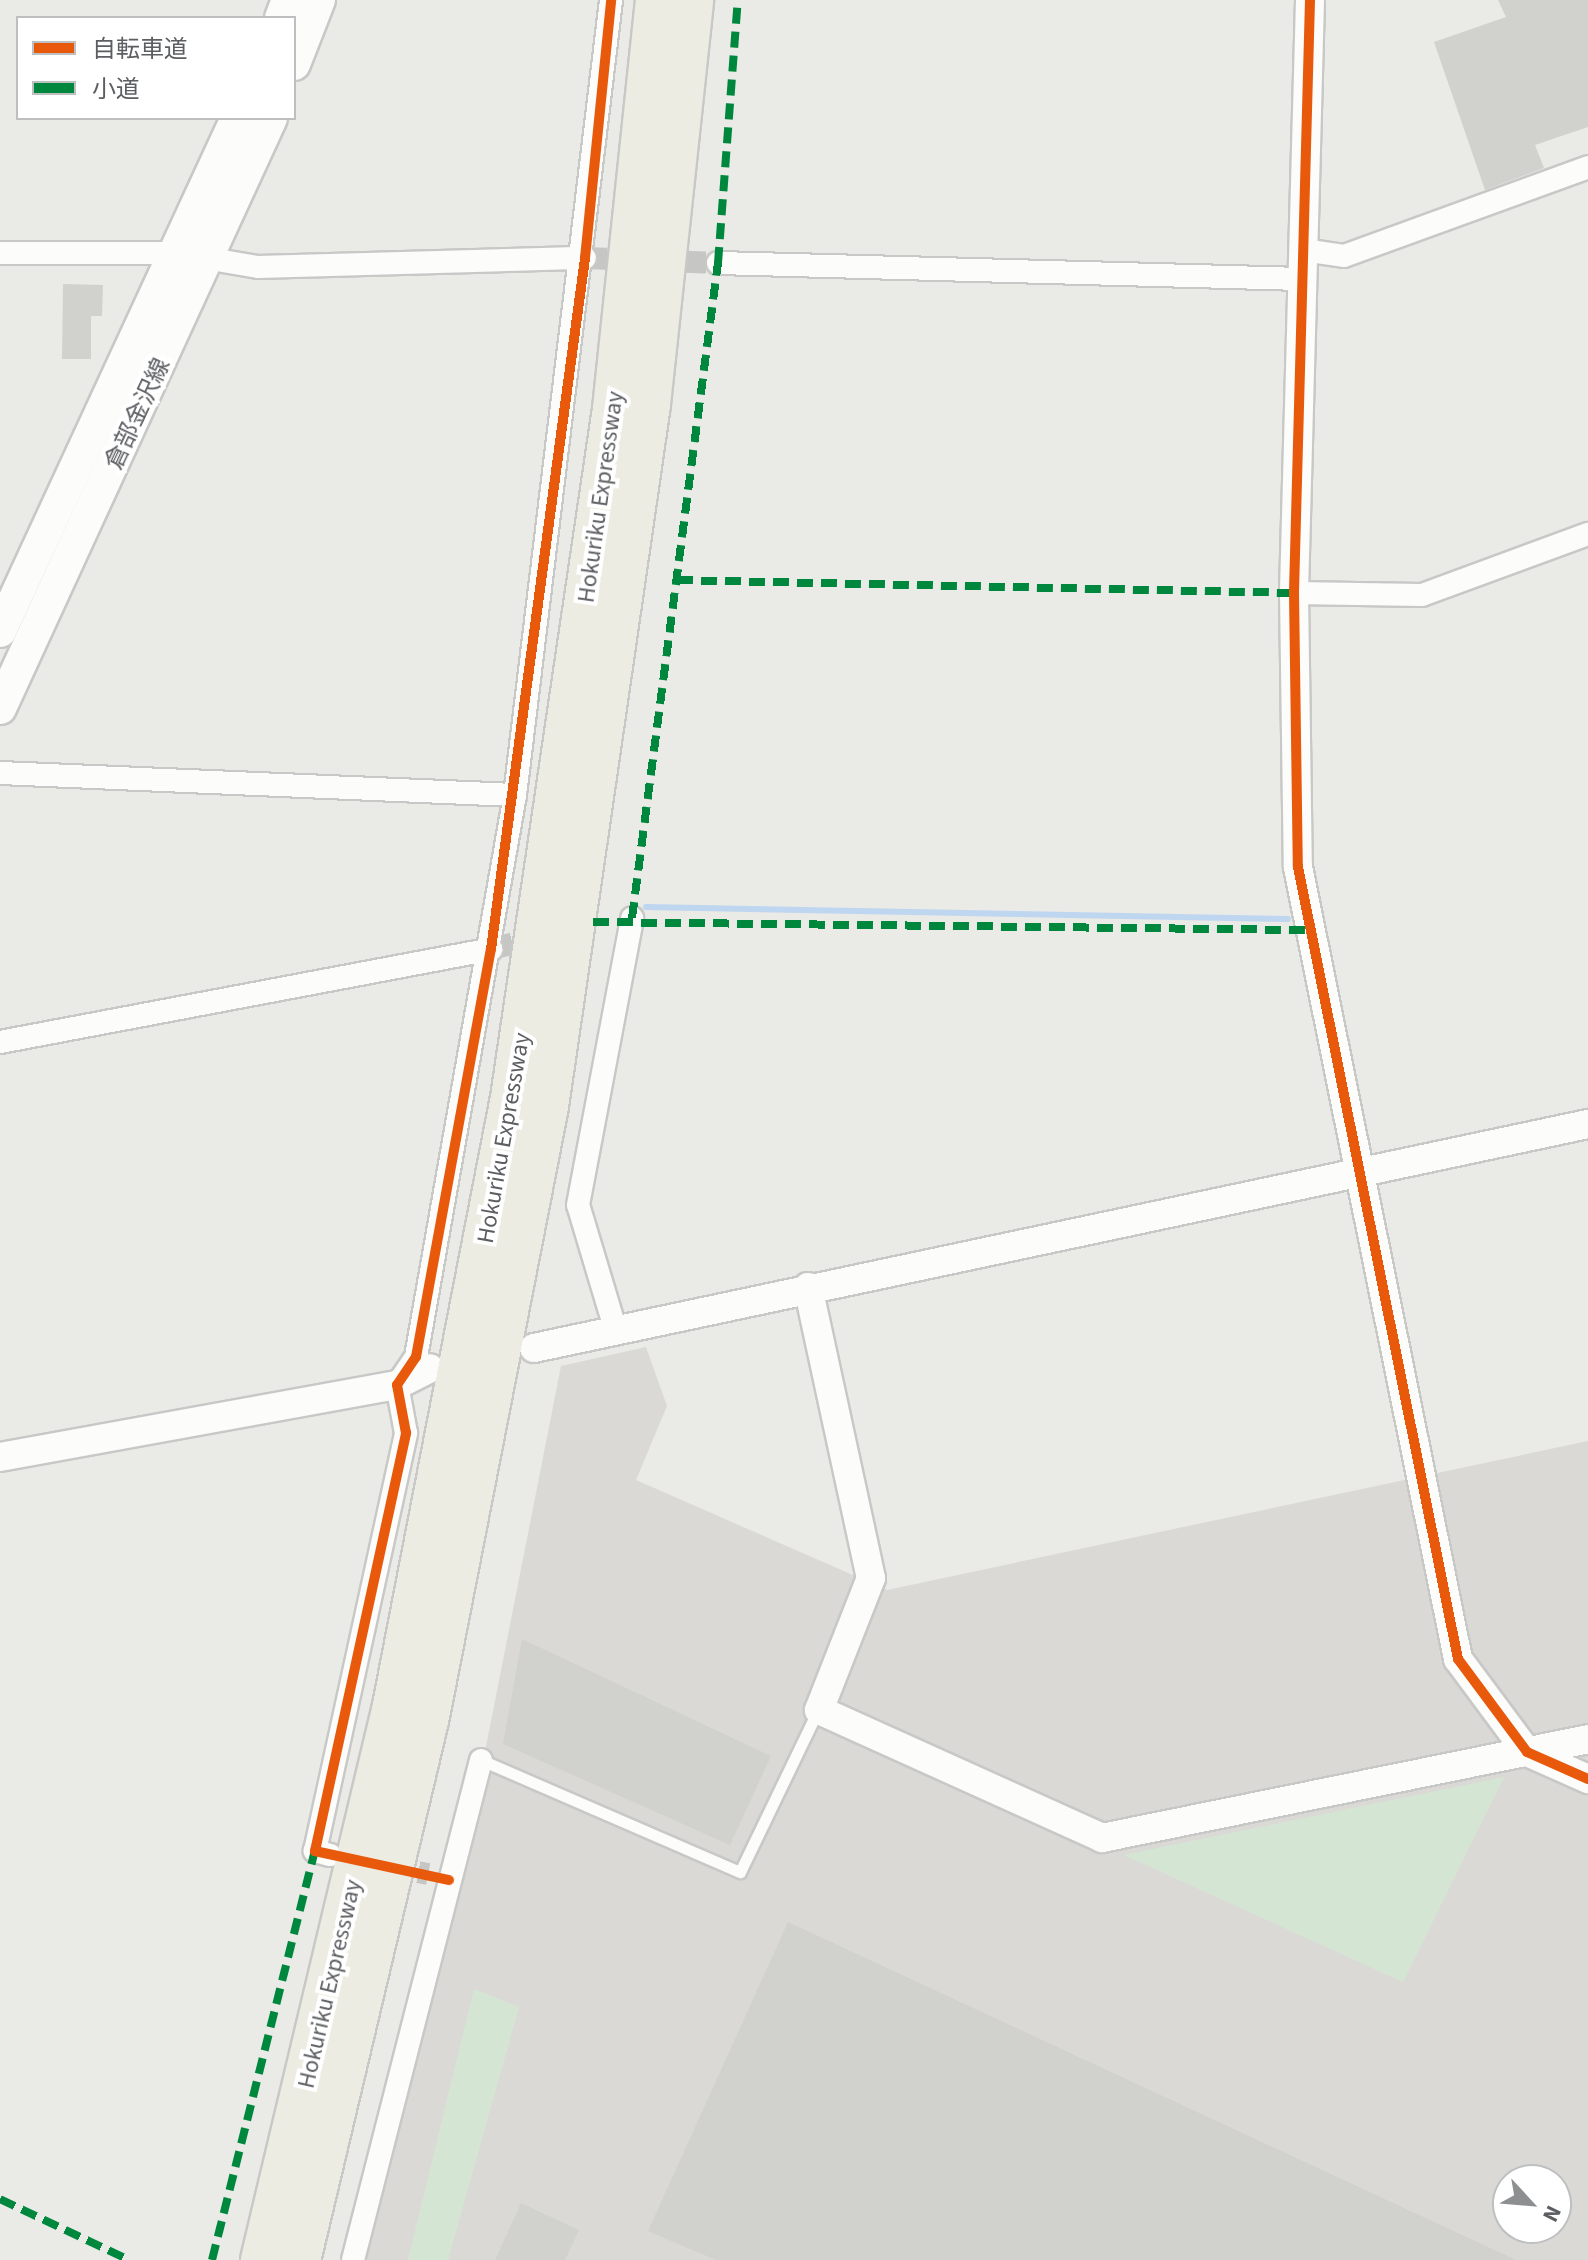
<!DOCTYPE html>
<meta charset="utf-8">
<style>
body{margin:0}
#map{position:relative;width:1588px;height:2260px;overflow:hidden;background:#eaeae6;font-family:"Source Sans 3","Noto Sans JP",sans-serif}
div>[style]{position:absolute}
.industrial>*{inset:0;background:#dad9d6}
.green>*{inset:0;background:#d5e5d4}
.stream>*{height:6px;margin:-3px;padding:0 3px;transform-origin:3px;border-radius:3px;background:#bfd6f0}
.building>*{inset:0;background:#d1d1ce}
.minor-tunnel>*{height:22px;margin-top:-11px;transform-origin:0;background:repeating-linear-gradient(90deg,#c6c7c5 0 22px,transparent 0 33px)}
.roads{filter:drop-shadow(2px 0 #c8c8c7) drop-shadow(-2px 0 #c8c8c7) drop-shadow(0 2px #c8c8c7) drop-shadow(0 -2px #c8c8c7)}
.service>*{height:11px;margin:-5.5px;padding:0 5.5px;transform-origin:5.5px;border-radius:5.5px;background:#fcfcfb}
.minor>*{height:22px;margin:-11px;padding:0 11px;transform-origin:11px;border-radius:11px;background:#fcfcfb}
.tertiary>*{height:28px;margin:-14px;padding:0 14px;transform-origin:14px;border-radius:14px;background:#fcfcfb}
.secondary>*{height:32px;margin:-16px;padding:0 16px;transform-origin:16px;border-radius:16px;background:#fcfcfb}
.motorway>*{height:42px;margin:-21px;padding:0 21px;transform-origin:21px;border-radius:21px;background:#edece2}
.quiet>*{height:8px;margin-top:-4px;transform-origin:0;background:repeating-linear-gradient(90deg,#00873e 0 16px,transparent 0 24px)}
.cycleway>*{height:10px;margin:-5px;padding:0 5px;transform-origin:5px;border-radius:5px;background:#e8590c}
span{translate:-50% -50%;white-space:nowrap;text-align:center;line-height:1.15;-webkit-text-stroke:8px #fff;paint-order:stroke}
.street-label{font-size:24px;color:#5c5e62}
.legend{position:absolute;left:16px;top:16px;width:280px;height:104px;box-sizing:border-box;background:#fff;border:2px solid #bebfc0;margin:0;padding:10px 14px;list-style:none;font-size:24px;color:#5c5e62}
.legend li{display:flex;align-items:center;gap:16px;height:40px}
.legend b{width:40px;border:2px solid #bebfc0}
.north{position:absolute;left:1492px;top:2164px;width:80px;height:80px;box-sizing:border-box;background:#fff;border:2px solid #bebfc0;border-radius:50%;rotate:116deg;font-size:22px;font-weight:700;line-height:32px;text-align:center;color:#5c5e62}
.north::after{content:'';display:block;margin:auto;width:28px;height:36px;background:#8e8f90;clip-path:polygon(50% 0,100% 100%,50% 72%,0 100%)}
</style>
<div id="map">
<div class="industrial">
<i style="clip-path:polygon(evenodd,646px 1347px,667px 1406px,636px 1480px,887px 1590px,1588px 1441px,1588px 2260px,360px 2260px,481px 1772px,561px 1366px,646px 1347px,1508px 2180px,1556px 2180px,1556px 2228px,1508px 2228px,1508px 2180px)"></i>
</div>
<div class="green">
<i style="clip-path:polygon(1504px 1777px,1403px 1982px,1124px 1855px)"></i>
<i style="clip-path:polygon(474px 1989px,519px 2007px,448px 2260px,408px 2260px)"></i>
</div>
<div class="stream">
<i style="left:646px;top:907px;width:642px;rotate:1.07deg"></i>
</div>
<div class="building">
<i style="clip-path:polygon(1498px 0,1588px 0,1588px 127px,1535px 145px,1544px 168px,1485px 190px,1434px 42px,1506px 17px)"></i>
<i style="clip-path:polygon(63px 284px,103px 285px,102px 316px,91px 316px,91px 359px,62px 359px)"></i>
<i style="clip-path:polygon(522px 1639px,771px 1756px,730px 1845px,503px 1744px)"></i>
<i style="clip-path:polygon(788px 1922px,1516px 2260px,716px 2260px,648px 2231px)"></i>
<i style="clip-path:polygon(521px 2203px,579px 2230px,565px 2260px,495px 2260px)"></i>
</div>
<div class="minor-tunnel">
<i style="left:585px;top:258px;width:133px;rotate:2.2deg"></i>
<i style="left:491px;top:949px;width:53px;rotate:-14.3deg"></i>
<i style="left:386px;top:1866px;width:43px;rotate:10.8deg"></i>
</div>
<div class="roads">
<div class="service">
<i style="left:481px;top:1760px;width:282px;rotate:23.4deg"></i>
<i style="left:740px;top:1872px;width:180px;rotate:-64.3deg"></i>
</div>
<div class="minor">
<i style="left:1303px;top:250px;width:41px;rotate:8.3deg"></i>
<i style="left:1344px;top:256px;width:260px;rotate:-20deg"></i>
<i style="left:0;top:253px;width:176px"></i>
<i style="left:176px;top:253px;width:83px;rotate:9.7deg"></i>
<i style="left:258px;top:267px;width:327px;rotate:-1.6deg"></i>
<i style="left:718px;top:263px;width:584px;rotate:1.57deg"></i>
<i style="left:1294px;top:593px;width:128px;rotate:0.9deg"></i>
<i style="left:1422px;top:595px;width:177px;rotate:-20.2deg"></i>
<i style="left:0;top:773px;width:515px;rotate:2.45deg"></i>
<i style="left:0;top:1042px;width:500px;rotate:-10.7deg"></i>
<i style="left:615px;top:1328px;width:128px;rotate:-106.7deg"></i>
<i style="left:578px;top:1205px;width:292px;rotate:-79.3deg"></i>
<i style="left:330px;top:1855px;width:16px;rotate:-165deg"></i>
<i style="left:315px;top:1851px;width:428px;rotate:-77.7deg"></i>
<i style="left:406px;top:1433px;width:49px;rotate:-100.6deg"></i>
<i style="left:397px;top:1385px;width:34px;rotate:-56deg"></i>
<i style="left:416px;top:1357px;width:571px;rotate:-80.01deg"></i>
<i style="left:515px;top:795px;width:801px;rotate:-83.11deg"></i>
<i style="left:353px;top:2260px;width:516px;rotate:-75.64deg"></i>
</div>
<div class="tertiary">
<i style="left:1310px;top:0;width:593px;rotate:91.55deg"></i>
<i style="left:1294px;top:593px;width:274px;rotate:89.2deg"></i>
<i style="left:1298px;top:867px;width:808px;rotate:78.58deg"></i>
<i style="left:1458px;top:1659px;width:116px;rotate:53.4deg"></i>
<i style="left:1527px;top:1752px;width:67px;rotate:23.9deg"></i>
<i style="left:808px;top:1287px;width:298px;rotate:77.8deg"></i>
<i style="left:871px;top:1578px;width:142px;rotate:111.5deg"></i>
<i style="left:819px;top:1710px;width:311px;rotate:24.3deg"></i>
<i style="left:1102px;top:1838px;width:496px;rotate:-11.5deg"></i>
<i style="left:534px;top:1348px;width:1078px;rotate:-12deg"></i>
<i style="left:0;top:1457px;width:403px;rotate:-10.3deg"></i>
<i style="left:397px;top:1385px;width:37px;rotate:-27deg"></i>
</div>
<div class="secondary">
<i style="left:281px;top:18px;width:19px;rotate:-69deg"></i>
<i style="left:294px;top:64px;width:69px;rotate:-68.7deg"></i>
<i style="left:0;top:631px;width:565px;rotate:-65.2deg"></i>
<i style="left:0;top:708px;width:649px;rotate:-65.33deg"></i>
</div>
<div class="motorway">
<i style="left:262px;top:2260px;width:570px;rotate:-76.6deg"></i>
<i style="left:394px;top:1706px;width:619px;rotate:-79.02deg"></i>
<i style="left:512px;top:1098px;width:697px;rotate:-81.58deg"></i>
<i style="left:614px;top:409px;width:411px;rotate:-84deg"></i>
<i style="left:299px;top:2260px;width:559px;rotate:-76.66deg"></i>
<i style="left:428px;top:1716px;width:621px;rotate:-78.96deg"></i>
<i style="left:547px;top:1106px;width:709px;rotate:-81.73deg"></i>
<i style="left:649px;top:404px;width:406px;rotate:-83.9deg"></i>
</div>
</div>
<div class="quiet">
<i style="left:677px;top:580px;width:617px;rotate:1.21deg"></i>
<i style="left:632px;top:918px;width:661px;rotate:-82.52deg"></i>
<i style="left:718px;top:263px;width:264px;rotate:-85.7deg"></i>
<i style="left:593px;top:922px;width:718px;rotate:0.64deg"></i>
<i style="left:0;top:2199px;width:143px;rotate:25.3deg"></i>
<i style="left:212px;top:2260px;width:422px;rotate:-75.9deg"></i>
</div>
<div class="cycleway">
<i style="left:1310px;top:0;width:593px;rotate:91.55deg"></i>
<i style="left:1294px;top:593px;width:274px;rotate:89.2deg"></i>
<i style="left:1298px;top:867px;width:808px;rotate:78.58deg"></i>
<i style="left:1458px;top:1659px;width:116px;rotate:53.4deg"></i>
<i style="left:1527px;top:1752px;width:67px;rotate:23.9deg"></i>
<i style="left:449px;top:1880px;width:137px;rotate:-167.8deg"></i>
<i style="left:315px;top:1851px;width:428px;rotate:-77.7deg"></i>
<i style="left:406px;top:1433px;width:49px;rotate:-100.6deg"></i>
<i style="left:397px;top:1385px;width:34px;rotate:-56deg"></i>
<i style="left:416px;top:1357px;width:415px;rotate:-79.6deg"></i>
<i style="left:491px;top:949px;width:697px;rotate:-82.25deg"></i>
<i style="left:585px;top:258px;width:259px;rotate:-84.2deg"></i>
</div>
<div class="street-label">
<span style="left:138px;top:414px;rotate:-65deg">倉部金沢線</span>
<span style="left:601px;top:497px;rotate:-82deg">Hokuriku Expressway</span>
<span style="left:504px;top:1138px;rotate:-80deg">Hokuriku Expressway</span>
<span style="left:330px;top:1984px;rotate:-77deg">Hokuriku Expressway</span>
</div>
<ul class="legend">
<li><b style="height:10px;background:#e8590c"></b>自転車道</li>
<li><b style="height:10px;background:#00873e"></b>小道</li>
</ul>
<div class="north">N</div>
</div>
